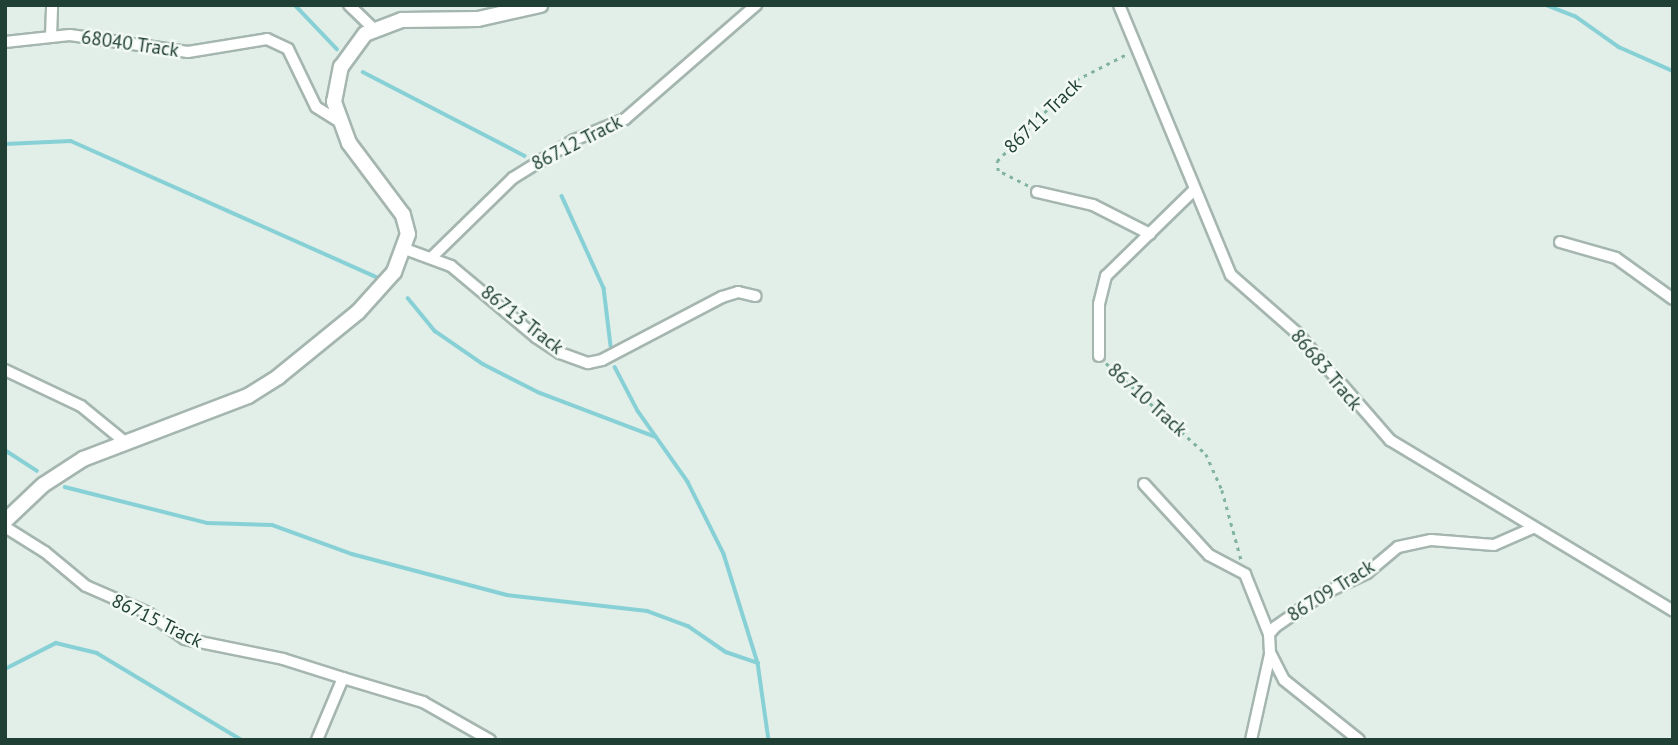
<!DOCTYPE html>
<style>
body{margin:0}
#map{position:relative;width:1678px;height:745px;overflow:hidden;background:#e2eee8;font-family:"PT Sans",sans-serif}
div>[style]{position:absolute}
.stream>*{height:3.5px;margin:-1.75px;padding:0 1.75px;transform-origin:1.75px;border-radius:1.75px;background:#87d1d6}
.path>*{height:2.5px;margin-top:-1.25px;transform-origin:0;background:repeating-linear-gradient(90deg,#81b49f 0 3.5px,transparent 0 8.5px)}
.roads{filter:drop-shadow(2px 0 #a4b6af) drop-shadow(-2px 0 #a4b6af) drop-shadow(0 2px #a4b6af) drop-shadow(0 -2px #a4b6af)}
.street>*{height:10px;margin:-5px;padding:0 5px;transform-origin:5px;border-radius:5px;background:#fff}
.secondary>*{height:14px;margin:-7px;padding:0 7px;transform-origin:7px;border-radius:7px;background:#fff}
span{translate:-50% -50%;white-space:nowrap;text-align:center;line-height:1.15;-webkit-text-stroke:5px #f3faf6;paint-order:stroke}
.street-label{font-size:19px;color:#214035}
.frame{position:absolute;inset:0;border:7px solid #214035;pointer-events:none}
</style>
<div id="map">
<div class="stream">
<i style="left:295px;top:5px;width:61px;rotate:46.3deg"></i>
<i style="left:1546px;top:5px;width:31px;rotate:21deg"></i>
<i style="left:1575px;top:16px;width:54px;rotate:35.2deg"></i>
<i style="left:1619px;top:47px;width:59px;rotate:24deg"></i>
<i style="left:363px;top:72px;width:182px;rotate:27.4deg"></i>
<i style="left:5px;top:144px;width:66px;rotate:-2.6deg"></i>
<i style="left:71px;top:141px;width:339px;rotate:24deg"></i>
<i style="left:562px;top:196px;width:101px;rotate:65.5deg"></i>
<i style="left:604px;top:288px;width:58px;rotate:83.1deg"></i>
<i style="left:408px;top:298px;width:43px;rotate:50.7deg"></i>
<i style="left:435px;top:331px;width:58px;rotate:34.5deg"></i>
<i style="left:483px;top:364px;width:64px;rotate:27deg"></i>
<i style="left:540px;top:393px;width:124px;rotate:20.8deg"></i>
<i style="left:615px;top:367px;width:50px;rotate:62.4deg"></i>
<i style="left:638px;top:411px;width:87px;rotate:54.8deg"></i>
<i style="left:688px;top:482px;width:80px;rotate:63.4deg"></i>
<i style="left:724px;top:554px;width:114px;rotate:72.7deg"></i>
<i style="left:758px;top:663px;width:78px;rotate:81.9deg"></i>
<i style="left:5px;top:450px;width:38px;rotate:33deg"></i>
<i style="left:65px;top:487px;width:146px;rotate:14.2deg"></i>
<i style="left:207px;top:523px;width:65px;rotate:1.8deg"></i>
<i style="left:272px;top:525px;width:85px;rotate:19.9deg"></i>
<i style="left:352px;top:554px;width:160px;rotate:14.8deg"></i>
<i style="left:507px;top:595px;width:141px;rotate:6.5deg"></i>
<i style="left:647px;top:611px;width:44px;rotate:20.1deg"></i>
<i style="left:688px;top:626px;width:46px;rotate:34.4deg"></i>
<i style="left:726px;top:652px;width:34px;rotate:19deg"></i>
<i style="left:5px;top:669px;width:57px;rotate:-27deg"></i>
<i style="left:56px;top:643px;width:42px;rotate:13.7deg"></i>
<i style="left:97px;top:653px;width:169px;rotate:31deg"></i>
</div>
<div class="path">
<i style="left:1028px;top:186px;width:34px;rotate:-153deg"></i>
<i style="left:998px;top:171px;width:10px;rotate:-96deg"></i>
<i style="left:997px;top:161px;width:113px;rotate:-45.7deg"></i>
<i style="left:1076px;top:80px;width:59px;rotate:-27deg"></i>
<i style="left:1106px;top:363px;width:135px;rotate:42.3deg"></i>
<i style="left:1206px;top:454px;width:39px;rotate:66deg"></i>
<i style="left:1222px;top:490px;width:72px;rotate:74.6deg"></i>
</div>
<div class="roads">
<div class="street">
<i style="left:349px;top:5px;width:35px;rotate:44deg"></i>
<i style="left:1119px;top:5px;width:292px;rotate:67.5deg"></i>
<i style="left:1231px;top:275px;width:88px;rotate:41.3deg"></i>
<i style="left:1297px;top:333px;width:142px;rotate:49deg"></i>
<i style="left:1390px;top:440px;width:331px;rotate:31.1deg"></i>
<i style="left:51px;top:37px;width:32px;rotate:-88deg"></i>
<i style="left:5px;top:42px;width:65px;rotate:-6.1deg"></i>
<i style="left:70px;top:35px;width:119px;rotate:8.2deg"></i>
<i style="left:188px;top:52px;width:80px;rotate:-9.3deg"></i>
<i style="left:267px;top:39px;width:23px;rotate:25deg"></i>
<i style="left:288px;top:49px;width:64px;rotate:64.2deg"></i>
<i style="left:316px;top:107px;width:25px;rotate:32deg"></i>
<i style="left:1037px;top:192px;width:57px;rotate:13.1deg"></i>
<i style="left:1093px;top:205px;width:64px;rotate:27deg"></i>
<i style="left:1560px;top:242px;width:58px;rotate:15.9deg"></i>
<i style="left:1616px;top:258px;width:70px;rotate:35.7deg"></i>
<i style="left:405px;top:249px;width:49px;rotate:20.3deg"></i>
<i style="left:451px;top:266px;width:111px;rotate:39.9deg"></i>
<i style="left:536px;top:337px;width:29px;rotate:34deg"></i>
<i style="left:560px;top:353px;width:30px;rotate:20deg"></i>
<i style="left:588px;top:363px;width:14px;rotate:-12deg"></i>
<i style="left:602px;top:360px;width:136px;rotate:-27.7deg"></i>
<i style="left:722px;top:297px;width:17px;rotate:-17deg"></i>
<i style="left:738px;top:292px;width:18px;rotate:13deg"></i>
<i style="left:433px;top:256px;width:112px;rotate:-44.3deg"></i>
<i style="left:513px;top:178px;width:72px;rotate:-31.9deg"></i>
<i style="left:574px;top:140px;width:55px;rotate:-22.4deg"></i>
<i style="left:625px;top:119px;width:174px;rotate:-41deg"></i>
<i style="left:1099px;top:356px;width:52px;rotate:-90deg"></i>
<i style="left:1099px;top:304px;width:29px;rotate:-76deg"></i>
<i style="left:1106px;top:276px;width:124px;rotate:-44.3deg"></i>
<i style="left:5px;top:370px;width:84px;rotate:25.3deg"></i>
<i style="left:81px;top:406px;width:57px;rotate:39.3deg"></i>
<i style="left:1144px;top:484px;width:96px;rotate:47.5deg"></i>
<i style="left:1209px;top:555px;width:41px;rotate:27.8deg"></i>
<i style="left:1245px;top:574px;width:65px;rotate:68.2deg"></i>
<i style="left:5px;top:527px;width:47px;rotate:32deg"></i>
<i style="left:45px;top:552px;width:53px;rotate:39.7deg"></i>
<i style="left:86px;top:586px;width:68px;rotate:23.5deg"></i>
<i style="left:148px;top:613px;width:45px;rotate:35.1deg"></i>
<i style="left:185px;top:639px;width:100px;rotate:11.5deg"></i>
<i style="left:283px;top:659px;width:63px;rotate:17.6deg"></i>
<i style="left:343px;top:678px;width:67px;rotate:112.8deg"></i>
<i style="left:343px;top:678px;width:84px;rotate:16.7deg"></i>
<i style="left:423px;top:702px;width:77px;rotate:29.6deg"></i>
<i style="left:1251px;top:740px;width:88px;rotate:-77.5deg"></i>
<i style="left:1359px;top:740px;width:96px;rotate:-141.3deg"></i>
<i style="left:1284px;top:680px;width:30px;rotate:-117deg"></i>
<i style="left:1270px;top:653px;width:19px;rotate:-93deg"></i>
<i style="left:1269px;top:634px;width:9px;rotate:-49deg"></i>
<i style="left:1275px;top:627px;width:56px;rotate:-34.8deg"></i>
<i style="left:1321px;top:595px;width:51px;rotate:-25.6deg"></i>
<i style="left:1367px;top:573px;width:40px;rotate:-40deg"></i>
<i style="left:1398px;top:547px;width:34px;rotate:-12deg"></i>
<i style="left:1431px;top:540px;width:63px;rotate:4.5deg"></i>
<i style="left:1494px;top:545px;width:43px;rotate:-23.6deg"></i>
</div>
<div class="secondary">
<i style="left:5px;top:521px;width:52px;rotate:-43.5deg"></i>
<i style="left:43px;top:485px;width:48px;rotate:-33deg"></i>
<i style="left:83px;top:459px;width:177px;rotate:-20.9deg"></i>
<i style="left:248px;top:396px;width:36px;rotate:-32deg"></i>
<i style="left:278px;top:377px;width:103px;rotate:-39.1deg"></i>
<i style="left:358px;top:312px;width:54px;rotate:-48deg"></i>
<i style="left:394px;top:272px;width:40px;rotate:-69.8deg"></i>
<i style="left:408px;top:234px;width:20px;rotate:-105deg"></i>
<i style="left:403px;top:215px;width:90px;rotate:-126.9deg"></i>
<i style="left:349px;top:143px;width:44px;rotate:-110.1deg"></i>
<i style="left:334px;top:102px;width:36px;rotate:-79deg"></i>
<i style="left:341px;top:67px;width:41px;rotate:-54deg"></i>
<i style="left:365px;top:34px;width:40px;rotate:-21deg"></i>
<i style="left:402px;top:20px;width:76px;rotate:-0.8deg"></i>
<i style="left:478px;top:19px;width:64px;rotate:-12.7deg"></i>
</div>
</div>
<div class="street-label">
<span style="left:130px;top:44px;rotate:8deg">68040 Track</span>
<span style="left:1043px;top:116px;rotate:-44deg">86711 Track</span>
<span style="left:577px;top:143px;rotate:-27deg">86712 Track</span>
<span style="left:522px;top:320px;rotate:38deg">86713 Track</span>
<span style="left:1326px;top:370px;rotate:50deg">86683 Track</span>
<span style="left:1147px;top:400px;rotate:42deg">86710 Track</span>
<span style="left:1331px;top:591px;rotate:-32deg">86709 Track</span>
<span style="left:157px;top:621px;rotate:26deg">86715 Track</span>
</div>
<div class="frame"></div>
</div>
